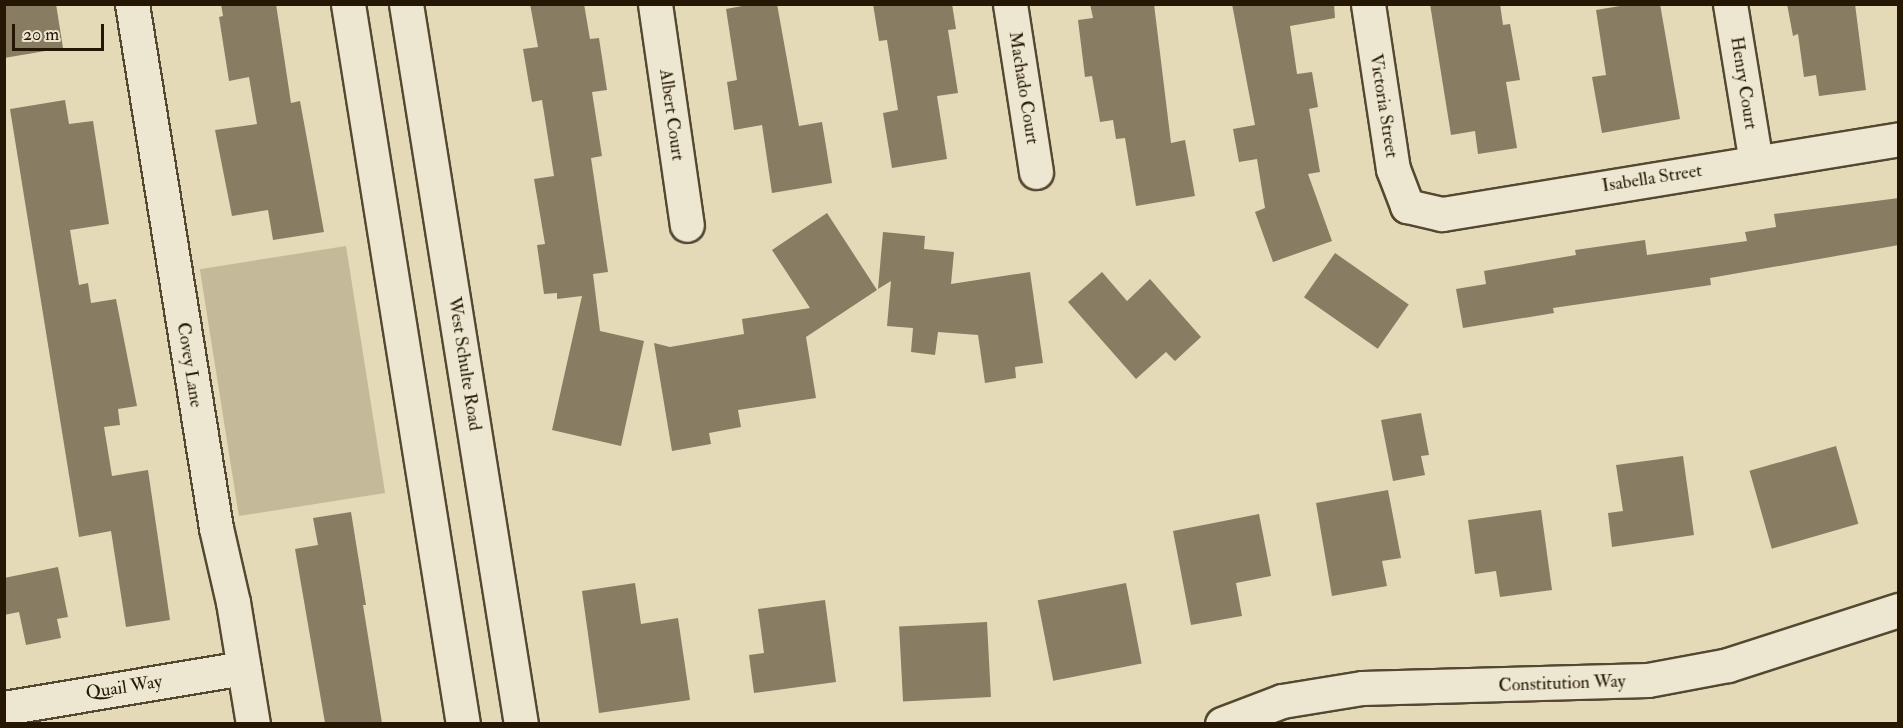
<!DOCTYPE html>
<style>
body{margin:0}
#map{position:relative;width:1903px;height:728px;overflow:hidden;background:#e4dab8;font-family:"IM FELL Double Pica",serif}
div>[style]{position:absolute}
.green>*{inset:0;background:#c4b999;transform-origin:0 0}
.building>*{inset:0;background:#887c62;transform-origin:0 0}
.roads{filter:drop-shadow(2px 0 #554831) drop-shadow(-2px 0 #554831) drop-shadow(0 2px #554831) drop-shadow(0 -2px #554831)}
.minor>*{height:33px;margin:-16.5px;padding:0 16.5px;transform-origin:16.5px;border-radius:16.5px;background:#ede7d1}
.secondary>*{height:33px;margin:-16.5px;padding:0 16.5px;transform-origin:16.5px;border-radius:16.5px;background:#ede7d1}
span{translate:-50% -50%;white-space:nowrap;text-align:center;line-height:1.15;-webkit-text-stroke:4.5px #ede7d1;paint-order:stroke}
.street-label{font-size:18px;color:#251704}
.frame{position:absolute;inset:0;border:6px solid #251704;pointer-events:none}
.scale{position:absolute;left:12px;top:24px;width:92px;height:27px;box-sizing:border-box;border:3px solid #251704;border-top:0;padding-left:8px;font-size:18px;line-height:21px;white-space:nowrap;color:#251704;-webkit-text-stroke:4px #ede7d1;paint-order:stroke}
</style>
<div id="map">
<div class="green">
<i style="left:346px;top:246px;width:250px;height:148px;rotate:81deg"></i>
</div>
<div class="building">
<i style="clip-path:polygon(4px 4px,56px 4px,63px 48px,4px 58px)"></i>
<i style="clip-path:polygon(221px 4px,276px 4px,291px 103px,300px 101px,324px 232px,273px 240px,268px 210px,232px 216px,215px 130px,257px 124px,249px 77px,229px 81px,219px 17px,223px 16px)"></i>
<i style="clip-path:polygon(530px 4px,584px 4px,590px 39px,599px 38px,607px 90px,592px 92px,602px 156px,591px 158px,608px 272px,593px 274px,600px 331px,644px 341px,621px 446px,552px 430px,582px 296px,557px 299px,557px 293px,544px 294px,537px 245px,545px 244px,534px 179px,554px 176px,542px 100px,532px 102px,523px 49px,538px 47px)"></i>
<i style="clip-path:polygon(753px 4px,777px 4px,799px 126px,822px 122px,832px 183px,772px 193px,762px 125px,734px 130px,727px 82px,737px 80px,726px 9px)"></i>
<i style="clip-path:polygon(873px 4px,952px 4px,956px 29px,948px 30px,958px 93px,937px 96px,947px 159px,892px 168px,883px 113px,898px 110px,887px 40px,879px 41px)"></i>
<i style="clip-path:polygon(1090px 4px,1154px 4px,1171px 143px,1185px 140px,1195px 196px,1136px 206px,1125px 138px,1116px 139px,1113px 120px,1100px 122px,1092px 76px,1085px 77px,1078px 20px,1093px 18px)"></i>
<i style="clip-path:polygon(1232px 4px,1334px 4px,1335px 18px,1290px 26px,1297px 74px,1312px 72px,1318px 107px,1309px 109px,1320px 172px,1308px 174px,1332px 241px,1273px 262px,1255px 212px,1265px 208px,1257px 159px,1239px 162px,1233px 129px,1255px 125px)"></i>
<i style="clip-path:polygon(1430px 4px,1500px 4px,1503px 25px,1510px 24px,1520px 80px,1506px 82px,1517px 148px,1478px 154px,1475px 131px,1451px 135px)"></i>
<i style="clip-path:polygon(1632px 4px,1660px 4px,1680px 119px,1602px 133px,1592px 77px,1606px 75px,1596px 10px)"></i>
<i style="clip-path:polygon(1787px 4px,1855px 4px,1866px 90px,1819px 96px,1816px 75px,1804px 77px,1798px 34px,1793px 36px)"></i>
<i style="clip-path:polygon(65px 100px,69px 124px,93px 121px,109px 224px,70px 230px,79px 285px,88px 283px,91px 303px,116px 299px,137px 406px,118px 409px,120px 425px,104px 427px,112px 476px,148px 470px,170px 620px,126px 627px,111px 531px,79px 537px,10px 109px)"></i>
<i style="clip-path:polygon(1899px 198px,1899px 245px,1710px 278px,1711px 285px,1553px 308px,1554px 313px,1463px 328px,1456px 289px,1486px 284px,1484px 271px,1576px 255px,1575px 250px,1645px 240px,1647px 255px,1747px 241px,1745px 232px,1776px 227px,1774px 214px)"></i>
<i style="clip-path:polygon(827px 213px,877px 290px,806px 337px,816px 398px,738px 410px,741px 427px,709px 433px,711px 444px,672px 451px,654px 343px,670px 347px,744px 334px,742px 319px,810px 308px,772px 250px)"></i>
<i style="clip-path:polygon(883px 232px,925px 236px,924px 249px,954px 252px,951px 284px,1030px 272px,1043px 363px,1015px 367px,1016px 378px,985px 383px,978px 335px,938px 332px,935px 355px,911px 352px,913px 328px,887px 326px,891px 281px,878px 289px)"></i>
<i style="left:1335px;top:253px;width:90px;height:54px;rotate:35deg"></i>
<i style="clip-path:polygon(1102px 272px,1127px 301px,1150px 279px,1201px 337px,1175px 361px,1166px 352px,1136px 379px,1068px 302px)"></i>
<i style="clip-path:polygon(1421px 413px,1429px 455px,1421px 456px,1425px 475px,1393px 481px,1381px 420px)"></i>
<i style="left:1836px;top:446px;width:81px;height:90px;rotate:74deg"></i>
<i style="clip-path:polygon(1683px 456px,1694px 535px,1612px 547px,1608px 513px,1623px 511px,1616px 465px)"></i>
<i style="clip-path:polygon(1388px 490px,1401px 558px,1382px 561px,1387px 586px,1332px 596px,1316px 503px)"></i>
<i style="clip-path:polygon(1541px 510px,1552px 590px,1500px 597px,1496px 571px,1475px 574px,1468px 520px)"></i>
<i style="clip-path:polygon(351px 512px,366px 605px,363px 605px,382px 723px,325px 723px,295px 549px,318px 545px,313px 518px)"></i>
<i style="clip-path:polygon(1259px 514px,1271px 576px,1236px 583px,1242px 616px,1191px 625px,1173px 531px)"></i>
<i style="clip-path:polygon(58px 567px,68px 617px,57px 619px,61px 638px,26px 645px,19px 612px,4px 615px,4px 578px)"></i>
<i style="clip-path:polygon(635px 583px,641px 624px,678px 618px,690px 700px,599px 713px,582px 591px)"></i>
<i style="left:1126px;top:583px;width:82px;height:90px;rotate:79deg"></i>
<i style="clip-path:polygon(825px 600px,836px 682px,754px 693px,749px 655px,764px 653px,758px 609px)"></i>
<i style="left:987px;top:622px;width:75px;height:88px;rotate:87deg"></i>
</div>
<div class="roads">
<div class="minor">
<i style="left:132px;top:4px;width:531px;rotate:80.89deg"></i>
<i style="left:216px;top:528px;width:76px;rotate:77.1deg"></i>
<i style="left:233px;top:602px;width:124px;rotate:80.7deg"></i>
<i style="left:655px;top:4px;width:223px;rotate:81.8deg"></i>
<i style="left:1010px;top:4px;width:170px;rotate:81.2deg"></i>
<i style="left:1368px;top:4px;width:167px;rotate:81.4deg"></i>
<i style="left:1393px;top:169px;width:40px;rotate:69deg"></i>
<i style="left:1407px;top:206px;width:36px;rotate:13deg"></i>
<i style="left:1442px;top:214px;width:462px;rotate:-9.3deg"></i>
<i style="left:1730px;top:4px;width:160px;rotate:80.7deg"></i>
<i style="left:4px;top:708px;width:243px;rotate:-9.5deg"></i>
<i style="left:1222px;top:724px;width:64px;rotate:-21deg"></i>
<i style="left:1282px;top:701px;width:81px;rotate:-9.2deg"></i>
<i style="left:1362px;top:688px;width:286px;rotate:-1.6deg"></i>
<i style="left:1648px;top:680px;width:81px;rotate:-10.6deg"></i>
<i style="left:1728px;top:665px;width:179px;rotate:-17.9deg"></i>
</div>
<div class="secondary">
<i style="left:348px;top:4px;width:729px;rotate:80.93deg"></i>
<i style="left:406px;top:4px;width:729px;rotate:80.93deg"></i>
</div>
</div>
<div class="street-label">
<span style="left:1743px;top:83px;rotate:81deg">Henry Court</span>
<span style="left:1023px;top:88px;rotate:81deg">Machado Court</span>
<span style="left:1383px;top:106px;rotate:81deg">Victoria Street</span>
<span style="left:671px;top:115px;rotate:82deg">Albert Court</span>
<span style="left:1652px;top:179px;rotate:-9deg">Isabella Street</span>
<span style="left:464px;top:364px;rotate:81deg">West Schulte Road</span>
<span style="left:189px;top:365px;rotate:81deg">Covey Lane</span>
<span style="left:1562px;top:684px;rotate:-2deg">Constitution Way</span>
<span style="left:124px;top:688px;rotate:-9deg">Quail Way</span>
</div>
<div class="frame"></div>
<div class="scale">20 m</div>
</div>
